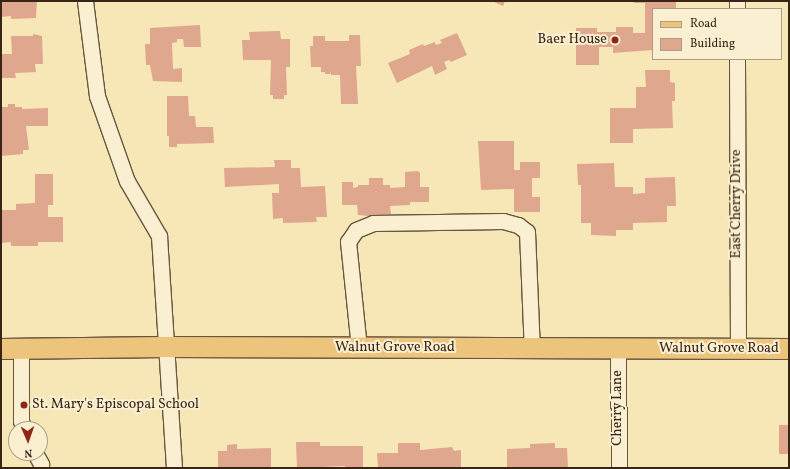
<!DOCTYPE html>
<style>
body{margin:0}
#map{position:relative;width:790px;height:469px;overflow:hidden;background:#f7e7b6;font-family:Vollkorn,serif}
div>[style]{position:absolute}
.building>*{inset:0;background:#dea78e;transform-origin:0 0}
.roads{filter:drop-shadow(1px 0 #68563f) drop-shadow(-1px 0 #68563f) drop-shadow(0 1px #68563f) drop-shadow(0 -1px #68563f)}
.minor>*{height:15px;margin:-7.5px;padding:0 7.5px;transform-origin:7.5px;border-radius:7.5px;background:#faefd0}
.major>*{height:20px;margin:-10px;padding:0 10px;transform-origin:10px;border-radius:10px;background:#ecc47b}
.dots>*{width:11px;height:11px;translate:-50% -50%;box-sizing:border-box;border:2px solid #faefd0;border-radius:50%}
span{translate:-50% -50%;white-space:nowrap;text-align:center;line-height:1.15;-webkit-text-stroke:4px #faefd0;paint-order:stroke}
.poi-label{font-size:14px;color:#392517}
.right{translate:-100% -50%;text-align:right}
.left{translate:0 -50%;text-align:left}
.street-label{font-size:14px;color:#392517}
.frame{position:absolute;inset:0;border:2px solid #392517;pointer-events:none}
.legend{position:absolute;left:652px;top:8px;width:130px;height:52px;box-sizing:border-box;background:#faefd0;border:1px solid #ad9e86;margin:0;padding:5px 7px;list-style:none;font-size:12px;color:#392517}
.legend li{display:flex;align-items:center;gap:8px;height:20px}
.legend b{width:20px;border:1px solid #ad9e86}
.north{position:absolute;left:8px;top:421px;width:40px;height:40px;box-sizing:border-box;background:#faefd0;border:1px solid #ad9e86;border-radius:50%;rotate:178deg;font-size:11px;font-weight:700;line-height:16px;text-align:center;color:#392517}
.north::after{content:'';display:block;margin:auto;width:14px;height:18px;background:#8f2418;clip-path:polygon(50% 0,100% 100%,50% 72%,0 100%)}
</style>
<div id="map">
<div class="building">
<i style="clip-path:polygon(1px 1px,37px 1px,36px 18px,11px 19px,11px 16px,1px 17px)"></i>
<i style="clip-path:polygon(492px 1px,505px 1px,503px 6px)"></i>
<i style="clip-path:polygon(634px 1px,676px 1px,676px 9px,653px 9px,653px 50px,613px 53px,613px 47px,599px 47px,599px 65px,576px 65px,576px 28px,597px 28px,597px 32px,616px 32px,616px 27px,633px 27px,633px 33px,645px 33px,645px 3px,634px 3px)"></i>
<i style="clip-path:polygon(200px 25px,201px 47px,184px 47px,183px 39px,177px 39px,177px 42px,172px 43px,173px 69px,182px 68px,182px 82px,153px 81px,150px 65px,146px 65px,145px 44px,150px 44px,150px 28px)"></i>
<i style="clip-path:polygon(280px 31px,281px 39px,290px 39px,290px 67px,286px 67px,287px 95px,284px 95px,284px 99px,273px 99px,273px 95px,270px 95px,271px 60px,243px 60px,242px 40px,250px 40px,249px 32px)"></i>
<i style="clip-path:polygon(457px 33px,467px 55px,451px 62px,449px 60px,444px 62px,447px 69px,435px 75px,432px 66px,397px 83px,388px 63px,410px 54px,409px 50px,423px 44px,424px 46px,435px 42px,436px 45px,442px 43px,440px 40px)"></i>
<i style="clip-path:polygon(33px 34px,42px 36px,43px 64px,35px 64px,36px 72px,15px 73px,16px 78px,1px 78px,1px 54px,12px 54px,11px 36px,33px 36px)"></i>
<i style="clip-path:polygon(349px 35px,360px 35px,361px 66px,356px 66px,358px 104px,341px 104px,340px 75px,331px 75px,331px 72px,330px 74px,325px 74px,325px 72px,321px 72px,321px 67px,311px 67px,310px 46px,313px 46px,313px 36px,325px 36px,325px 41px,349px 41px)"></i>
<i style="clip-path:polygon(645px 70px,670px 70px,670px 82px,675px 83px,675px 101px,672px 101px,673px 128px,633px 129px,633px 143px,610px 143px,610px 108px,636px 108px,636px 87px,646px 87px)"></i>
<i style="clip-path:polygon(167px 96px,188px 96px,189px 116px,195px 116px,196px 127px,213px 127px,214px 143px,177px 144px,177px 147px,169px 147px,169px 136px,167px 136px)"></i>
<i style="clip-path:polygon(8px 104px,15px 104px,15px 107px,22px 107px,22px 109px,48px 108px,48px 126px,26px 126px,29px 150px,23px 150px,23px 154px,1px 156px,1px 107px,8px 107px)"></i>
<i style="clip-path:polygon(478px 141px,514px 141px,514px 170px,520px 170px,520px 162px,540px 162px,540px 178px,532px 178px,532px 197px,540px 197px,540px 212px,514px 212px,514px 189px,481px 190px)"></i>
<i style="clip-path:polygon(274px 160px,291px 160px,291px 168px,300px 168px,301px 187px,325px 186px,327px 217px,316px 217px,317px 222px,283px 223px,283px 218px,273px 219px,272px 193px,279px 193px,279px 184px,225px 187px,224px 168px,275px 167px)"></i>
<i style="clip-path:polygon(614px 163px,615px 187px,633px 187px,633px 194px,645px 193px,645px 178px,675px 177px,676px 206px,667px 206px,667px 222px,633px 223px,633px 230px,616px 230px,616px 236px,591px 235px,591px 223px,581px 223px,581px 185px,578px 185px,577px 164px)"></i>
<i style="clip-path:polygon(418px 171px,420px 173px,420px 187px,429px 187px,429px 202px,410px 202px,410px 205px,390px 206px,391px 214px,379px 215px,379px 217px,358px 215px,357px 205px,342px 205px,342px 182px,353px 182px,353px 188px,358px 187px,358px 185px,369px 185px,369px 178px,383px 178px,383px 185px,390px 185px,390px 188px,405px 187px,405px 172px)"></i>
<i style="clip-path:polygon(35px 174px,53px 174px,53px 205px,48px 205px,48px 217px,63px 217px,63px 242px,38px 242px,38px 246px,11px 246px,11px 242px,1px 243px,1px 210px,16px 210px,16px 204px,35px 203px)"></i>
<i style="left:779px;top:425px;width:10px;height:29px"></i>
<i style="clip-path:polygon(296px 442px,320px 442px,320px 446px,363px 446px,363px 468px,345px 468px,345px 466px,297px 468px)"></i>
<i style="clip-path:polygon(398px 443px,420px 443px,420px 450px,452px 447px,454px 451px,461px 450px,461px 468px,378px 468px,377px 453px,398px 453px)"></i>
<i style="clip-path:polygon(555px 443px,555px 448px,567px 448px,568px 468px,507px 468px,507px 449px,530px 448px,530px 444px)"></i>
<i style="clip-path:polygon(237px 444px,237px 449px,271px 448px,271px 468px,218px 468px,218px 451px,227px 451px,227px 445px)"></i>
</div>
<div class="roads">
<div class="minor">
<i style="left:85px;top:1px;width:96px;rotate:82.8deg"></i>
<i style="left:97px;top:96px;width:90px;rotate:70.6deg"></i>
<i style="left:127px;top:181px;width:64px;rotate:59.8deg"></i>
<i style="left:159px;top:236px;width:232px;rotate:86.3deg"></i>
<i style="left:737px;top:1px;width:8px;rotate:90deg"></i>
<i style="left:737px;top:59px;width:290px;rotate:89.8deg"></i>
<i style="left:21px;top:348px;width:73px;rotate:90deg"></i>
<i style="left:21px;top:421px;width:9px;rotate:69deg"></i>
<i style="left:359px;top:348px;width:107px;rotate:-95.9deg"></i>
<i style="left:348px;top:242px;width:14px;rotate:-56deg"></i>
<i style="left:356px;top:230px;width:18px;rotate:-22deg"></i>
<i style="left:373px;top:223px;width:130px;rotate:-0.9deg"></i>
<i style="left:503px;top:221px;width:16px;rotate:15deg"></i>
<i style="left:518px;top:225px;width:11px;rotate:38deg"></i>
<i style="left:527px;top:232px;width:117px;rotate:87.6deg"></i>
<i style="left:618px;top:348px;width:120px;rotate:89.5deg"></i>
<i style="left:35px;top:453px;width:13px;rotate:61deg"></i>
<i style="left:41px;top:464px;width:4px;rotate:90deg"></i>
</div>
<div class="major">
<i style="left:1px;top:349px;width:164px;rotate:-0.7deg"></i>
<i style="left:165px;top:347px;width:624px;rotate:0.18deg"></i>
</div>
</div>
<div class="dots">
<i style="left:615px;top:40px;background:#8f2418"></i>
<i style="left:24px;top:405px;background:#8f2418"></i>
</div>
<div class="poi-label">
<span class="right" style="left:607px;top:40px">Baer House</span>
<span class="left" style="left:32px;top:405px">St. Mary's Episcopal School</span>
</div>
<div class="street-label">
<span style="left:737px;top:204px;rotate:-90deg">East Cherry Drive</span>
<span style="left:395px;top:348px">Walnut Grove Road</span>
<span style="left:719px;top:349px">Walnut Grove Road</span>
<span style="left:618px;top:408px;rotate:-90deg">Cherry Lane</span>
</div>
<div class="frame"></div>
<ul class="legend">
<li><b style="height:5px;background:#ecc47b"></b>Road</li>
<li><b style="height:11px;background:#dea78e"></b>Building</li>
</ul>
<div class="north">N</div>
</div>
